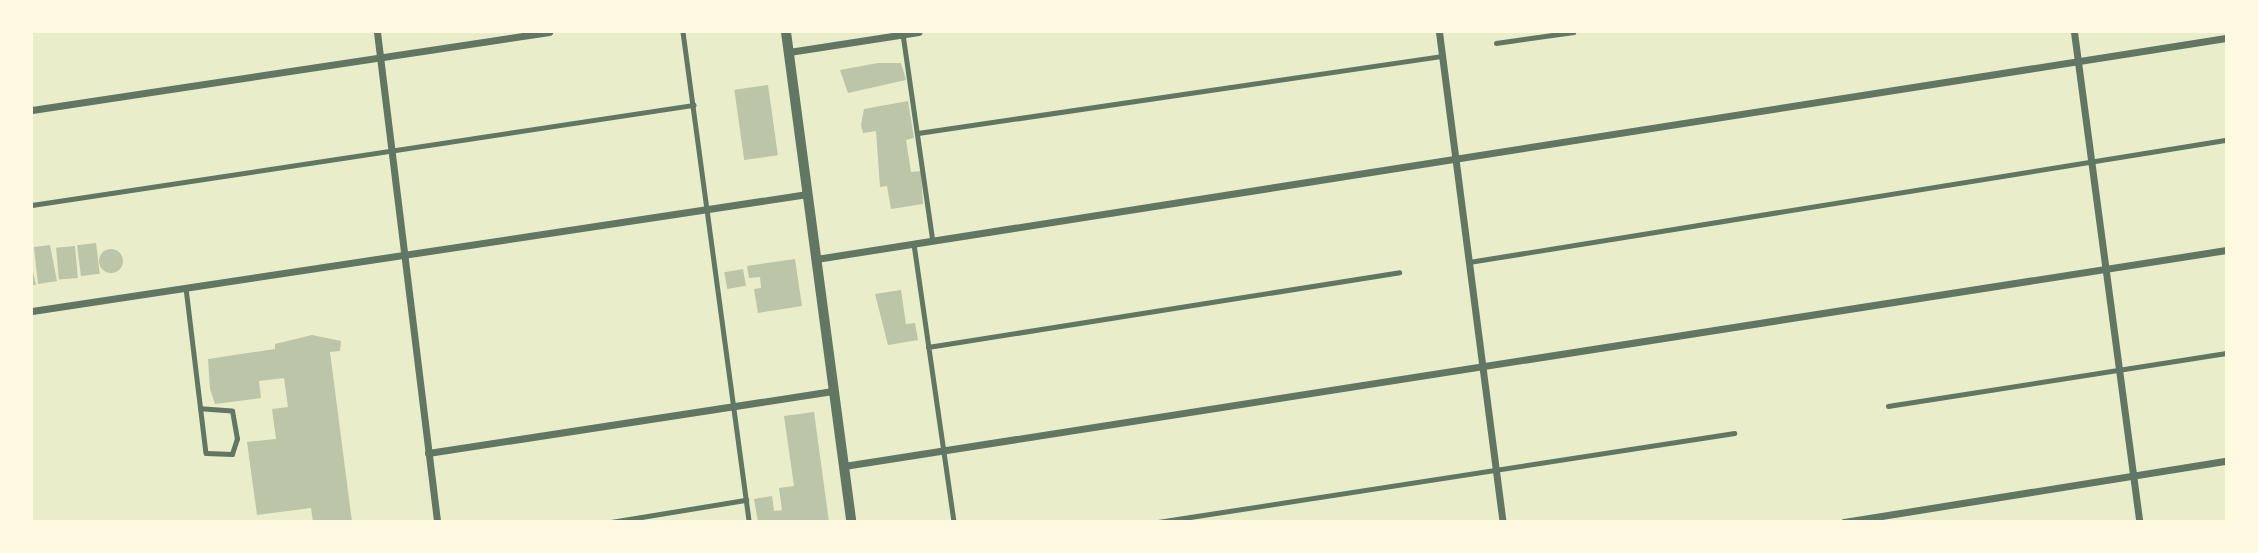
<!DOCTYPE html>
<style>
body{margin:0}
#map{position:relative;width:2258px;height:553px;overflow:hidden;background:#e9edc9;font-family:Barlow,sans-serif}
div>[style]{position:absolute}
.building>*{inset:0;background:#bcc5a7;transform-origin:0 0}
.round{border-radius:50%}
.service>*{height:4.5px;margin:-2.25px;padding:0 2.25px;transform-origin:2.25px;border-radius:2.25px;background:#617663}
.minor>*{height:7px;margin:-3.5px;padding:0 3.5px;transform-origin:3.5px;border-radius:3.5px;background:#617663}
.tertiary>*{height:10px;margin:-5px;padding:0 5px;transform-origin:5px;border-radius:5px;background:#617663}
span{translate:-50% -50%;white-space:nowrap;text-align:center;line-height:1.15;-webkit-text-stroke:5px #fefae0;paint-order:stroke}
.frame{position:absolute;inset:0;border:33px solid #fefae0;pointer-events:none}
</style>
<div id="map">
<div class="building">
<i style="clip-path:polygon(878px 63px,901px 63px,906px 80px,848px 93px,840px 70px)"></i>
<i style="left:768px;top:85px;width:71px;height:34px;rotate:82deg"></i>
<i style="clip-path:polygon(908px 101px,914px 138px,906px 140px,911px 172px,921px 171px,923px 204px,891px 209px,887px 186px,880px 187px,876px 131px,863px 133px,861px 125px,864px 109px)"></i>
<i style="left:96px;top:243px;width:31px;height:19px;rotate:83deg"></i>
<i style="clip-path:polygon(50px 245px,57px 281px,38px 284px,34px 247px)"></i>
<i style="left:75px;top:246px;width:32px;height:19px;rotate:85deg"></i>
<i class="round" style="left:99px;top:249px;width:24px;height:24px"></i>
<i style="clip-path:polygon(795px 259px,802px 306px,758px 313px,754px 289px,761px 288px,760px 277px,749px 278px,747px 266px)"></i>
<i style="clip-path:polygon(32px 267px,36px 285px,32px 285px)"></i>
<i style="left:743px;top:269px;width:17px;height:19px;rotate:80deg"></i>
<i style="clip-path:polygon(901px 290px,906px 324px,915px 323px,918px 340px,888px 345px,875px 294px)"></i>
<i style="clip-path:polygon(312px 335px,341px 341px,340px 351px,330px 352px,352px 522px,313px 522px,311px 508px,257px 515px,247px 442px,276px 439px,272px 409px,288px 407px,284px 378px,259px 381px,261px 398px,215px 404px,210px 389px,208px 359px,275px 349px,275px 344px)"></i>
<i style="clip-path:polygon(814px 412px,829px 522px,758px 522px,754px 499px,772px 496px,774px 511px,782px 510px,779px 488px,794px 486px,784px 416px)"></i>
</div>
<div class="service">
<i style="left:683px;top:32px;width:494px;rotate:82.3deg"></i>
<i style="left:903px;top:34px;width:209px;rotate:81.8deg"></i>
<i style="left:1496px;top:43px;width:78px;rotate:-8.1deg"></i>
<i style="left:918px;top:133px;width:530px;rotate:-8.36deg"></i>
<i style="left:32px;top:205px;width:669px;rotate:-8.6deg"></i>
<i style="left:914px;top:244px;width:281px;rotate:81.8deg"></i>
<i style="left:1469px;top:262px;width:767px;rotate:-9.16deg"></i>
<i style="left:186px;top:288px;width:166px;rotate:83.1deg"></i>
<i style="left:206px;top:453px;width:26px;rotate:2deg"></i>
<i style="left:232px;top:454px;width:16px;rotate:-72deg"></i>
<i style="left:237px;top:439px;width:28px;rotate:-100deg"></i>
<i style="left:232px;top:411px;width:31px;rotate:-176deg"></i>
<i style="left:928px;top:347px;width:477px;rotate:-9deg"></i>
<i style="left:1888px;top:406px;width:342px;rotate:-8.9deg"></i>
<i style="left:611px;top:522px;width:137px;rotate:-9.3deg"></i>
<i style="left:1158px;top:522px;width:583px;rotate:-8.78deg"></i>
</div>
<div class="minor">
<i style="left:377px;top:32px;width:494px;rotate:83deg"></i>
<i style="left:1439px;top:32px;width:494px;rotate:82.6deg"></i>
<i style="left:2074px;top:32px;width:494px;rotate:82.4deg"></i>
<i style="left:789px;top:52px;width:131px;rotate:-8.8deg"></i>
<i style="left:32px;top:110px;width:523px;rotate:-8.58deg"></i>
<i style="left:816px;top:259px;width:1427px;rotate:-8.91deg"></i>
<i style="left:32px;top:311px;width:784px;rotate:-8.58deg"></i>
<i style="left:428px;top:453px;width:411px;rotate:-8.7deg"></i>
<i style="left:844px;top:466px;width:1399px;rotate:-8.88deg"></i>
<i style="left:1844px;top:522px;width:387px;rotate:-9.1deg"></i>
</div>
<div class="tertiary">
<i style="left:786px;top:32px;width:494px;rotate:82.4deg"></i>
</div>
<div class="frame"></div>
</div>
